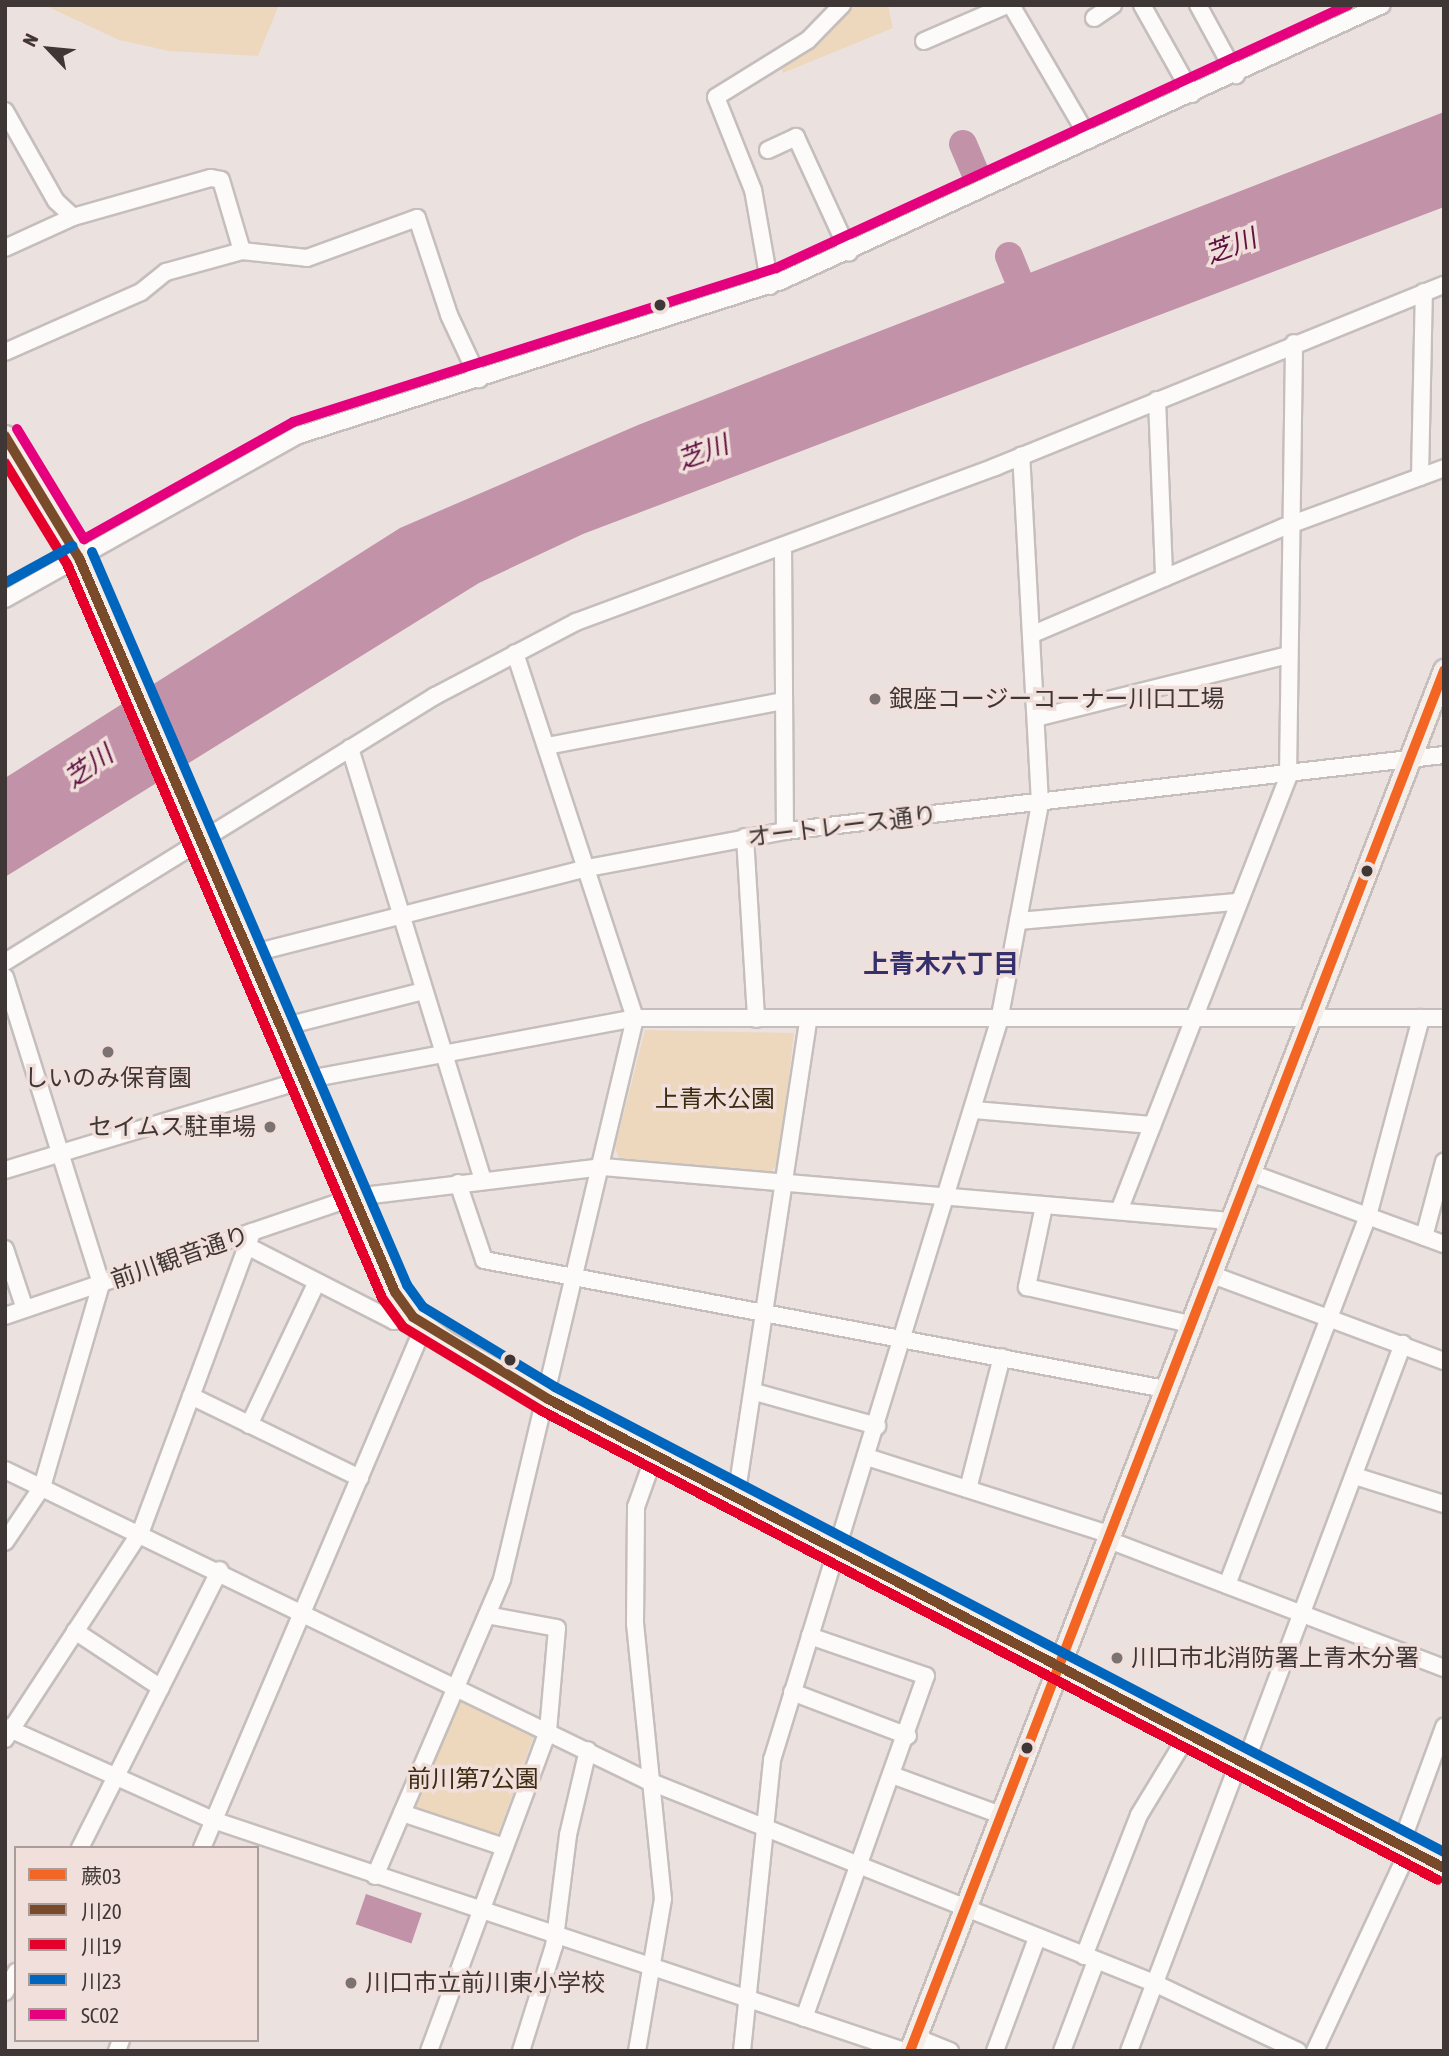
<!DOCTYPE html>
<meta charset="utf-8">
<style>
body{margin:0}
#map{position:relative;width:1449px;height:2056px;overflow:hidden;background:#ebe2e0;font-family:"Asap Condensed","Noto Sans JP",sans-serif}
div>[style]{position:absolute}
.green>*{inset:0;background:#edd8be}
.water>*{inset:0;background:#c293a8;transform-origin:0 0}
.pier>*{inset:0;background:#ebe2e0}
.river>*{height:28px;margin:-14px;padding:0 14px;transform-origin:14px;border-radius:14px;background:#c293a8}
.roads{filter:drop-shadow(2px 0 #c5bebc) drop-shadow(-2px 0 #c5bebc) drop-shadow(0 2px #c5bebc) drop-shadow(0 -2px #c5bebc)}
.minor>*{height:16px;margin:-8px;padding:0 8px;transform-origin:8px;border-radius:8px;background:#fcfbfa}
.major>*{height:21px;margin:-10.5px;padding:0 10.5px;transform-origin:10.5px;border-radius:10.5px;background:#f4ede8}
.bus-1>*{height:10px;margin:-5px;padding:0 5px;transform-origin:5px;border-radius:5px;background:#f26522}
.bus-2>*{height:10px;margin:-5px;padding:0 5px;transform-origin:5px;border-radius:5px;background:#7a4b2a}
.bus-3>*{height:10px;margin:-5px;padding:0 5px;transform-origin:5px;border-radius:5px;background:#e4002b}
.bus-4>*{height:10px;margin:-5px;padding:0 5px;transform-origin:5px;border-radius:5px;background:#0065bd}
.bus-5>*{height:10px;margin:-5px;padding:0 5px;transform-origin:5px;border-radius:5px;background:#e5007d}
.dots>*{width:19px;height:19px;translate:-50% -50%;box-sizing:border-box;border:4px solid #f0dfdb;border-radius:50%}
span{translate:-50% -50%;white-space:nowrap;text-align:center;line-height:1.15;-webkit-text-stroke:7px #f0dfdb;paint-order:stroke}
.poi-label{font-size:24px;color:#3e3736}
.left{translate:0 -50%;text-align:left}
.right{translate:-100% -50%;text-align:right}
.street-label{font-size:24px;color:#3e3736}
.park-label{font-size:24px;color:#3d2c10}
.water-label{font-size:26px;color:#601140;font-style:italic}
.neighbourhood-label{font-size:26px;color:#34306b;font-weight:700}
.frame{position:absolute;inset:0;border:7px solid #3e3736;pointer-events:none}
.legend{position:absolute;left:14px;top:1846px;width:245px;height:196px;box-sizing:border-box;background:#f0dfdb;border:2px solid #a99c99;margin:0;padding:9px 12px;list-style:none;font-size:21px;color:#3e3736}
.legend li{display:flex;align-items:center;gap:14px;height:35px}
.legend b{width:35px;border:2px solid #a99c99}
.north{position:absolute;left:14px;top:14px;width:70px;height:70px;-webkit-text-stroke:5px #f0dfdb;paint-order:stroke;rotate:296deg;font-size:19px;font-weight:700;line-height:28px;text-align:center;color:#3e3736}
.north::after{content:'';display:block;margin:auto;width:24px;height:32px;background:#3e3736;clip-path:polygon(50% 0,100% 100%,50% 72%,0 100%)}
</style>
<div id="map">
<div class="green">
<i style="clip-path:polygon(44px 5px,279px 5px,258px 56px,169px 51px,119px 40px)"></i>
<i style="clip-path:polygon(852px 5px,888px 5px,893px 28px,783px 73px,780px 67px)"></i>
<i style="clip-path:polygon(645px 1030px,794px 1033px,779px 1164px,770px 1172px,619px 1158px,615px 1147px)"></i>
<i style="clip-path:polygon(462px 1698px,535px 1733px,496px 1840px,412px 1808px,455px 1700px)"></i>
</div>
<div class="water">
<i style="clip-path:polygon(1444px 112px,1444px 207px,583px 534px,479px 583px,5px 877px,5px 778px,400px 528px,638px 425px)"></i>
<i style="left:366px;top:1894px;width:59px;height:32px;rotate:19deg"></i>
</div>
<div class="pier">
<i style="clip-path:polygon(150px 682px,185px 766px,160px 782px,124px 699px)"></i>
</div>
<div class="river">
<i style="left:963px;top:144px;width:33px;rotate:67deg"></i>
<i style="left:1009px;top:256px;width:61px;rotate:68deg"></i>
</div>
<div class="roads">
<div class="minor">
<i style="left:1011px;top:5px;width:156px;rotate:59.7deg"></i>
<i style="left:1142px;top:5px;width:102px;rotate:60.7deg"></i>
<i style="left:1198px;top:5px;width:80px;rotate:61.5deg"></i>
<i style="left:1094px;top:18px;width:23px;rotate:-34deg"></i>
<i style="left:924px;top:41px;width:90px;rotate:-23.4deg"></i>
<i style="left:5px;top:111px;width:103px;rotate:60.5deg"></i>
<i style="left:56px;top:201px;width:23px;rotate:43deg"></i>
<i style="left:768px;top:150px;width:31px;rotate:-25deg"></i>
<i style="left:796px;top:137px;width:127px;rotate:65.3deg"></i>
<i style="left:5px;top:248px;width:75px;rotate:-24.5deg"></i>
<i style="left:73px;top:217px;width:143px;rotate:-15.8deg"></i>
<i style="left:211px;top:178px;width:10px;rotate:11deg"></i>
<i style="left:221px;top:180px;width:74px;rotate:73.5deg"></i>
<i style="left:242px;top:251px;width:65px;rotate:6.1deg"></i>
<i style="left:307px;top:258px;width:117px;rotate:-20deg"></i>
<i style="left:417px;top:218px;width:102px;rotate:71.7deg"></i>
<i style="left:449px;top:315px;width:71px;rotate:64.9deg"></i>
<i style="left:770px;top:286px;width:97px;rotate:-100deg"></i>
<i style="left:753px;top:190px;width:100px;rotate:-111.7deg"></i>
<i style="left:716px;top:97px;width:108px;rotate:-31.8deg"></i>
<i style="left:808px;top:40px;width:49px;rotate:-45.8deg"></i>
<i style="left:5px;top:352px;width:149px;rotate:-23.8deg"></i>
<i style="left:141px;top:292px;width:32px;rotate:-39deg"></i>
<i style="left:166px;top:272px;width:79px;rotate:-15.4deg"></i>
<i style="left:1157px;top:400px;width:178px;rotate:87.7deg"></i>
<i style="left:1420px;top:477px;width:185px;rotate:-88.8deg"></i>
<i style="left:783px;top:547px;width:284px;rotate:89.6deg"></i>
<i style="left:5px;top:599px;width:337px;rotate:-29.2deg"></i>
<i style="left:299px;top:435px;width:506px;rotate:-17.72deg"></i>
<i style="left:781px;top:281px;width:661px;rotate:-24.67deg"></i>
<i style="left:1033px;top:634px;width:273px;rotate:-23.1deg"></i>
<i style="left:1284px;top:527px;width:171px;rotate:-20.2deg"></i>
<i style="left:1036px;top:718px;width:261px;rotate:-14deg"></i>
<i style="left:547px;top:746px;width:241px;rotate:-10.8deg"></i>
<i style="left:350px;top:748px;width:452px;rotate:72.9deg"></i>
<i style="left:745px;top:837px;width:182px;rotate:86.5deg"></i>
<i style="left:1018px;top:921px;width:220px;rotate:-5deg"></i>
<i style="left:250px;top:954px;width:349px;rotate:-14.3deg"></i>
<i style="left:588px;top:868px;width:200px;rotate:-10.6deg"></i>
<i style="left:785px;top:831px;width:663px;rotate:-6.58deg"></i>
<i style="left:5px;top:962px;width:506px;rotate:-31.74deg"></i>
<i style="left:435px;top:696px;width:159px;rotate:-27.7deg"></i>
<i style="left:576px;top:622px;width:447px;rotate:-20.3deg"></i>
<i style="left:995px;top:467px;width:484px;rotate:-22.1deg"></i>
<i style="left:5px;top:977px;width:322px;rotate:72.6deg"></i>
<i style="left:101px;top:1284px;width:211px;rotate:106.2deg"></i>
<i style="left:42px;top:1487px;width:66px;rotate:123.9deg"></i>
<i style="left:282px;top:1027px;width:146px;rotate:-14.3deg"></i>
<i style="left:973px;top:1110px;width:180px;rotate:4.8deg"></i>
<i style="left:5px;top:1170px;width:312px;rotate:-16.8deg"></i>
<i style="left:304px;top:1080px;width:337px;rotate:-10.6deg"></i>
<i style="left:635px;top:1018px;width:809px"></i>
<i style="left:1248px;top:1172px;width:209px;rotate:20.2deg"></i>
<i style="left:458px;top:1183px;width:81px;rotate:71.3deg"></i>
<i style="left:484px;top:1260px;width:693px;rotate:10.73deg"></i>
<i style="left:1044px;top:1206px;width:83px;rotate:101.9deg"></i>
<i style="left:1027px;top:1287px;width:167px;rotate:12.8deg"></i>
<i style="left:1119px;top:1211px;width:466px;rotate:-68.7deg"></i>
<i style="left:1288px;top:777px;width:434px;rotate:-89.2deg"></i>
<i style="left:1424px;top:1237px;width:78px;rotate:-75.1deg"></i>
<i style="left:247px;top:1246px;width:165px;rotate:27deg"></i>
<i style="left:394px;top:1321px;width:19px;rotate:-12deg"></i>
<i style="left:5px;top:1249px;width:63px;rotate:71.6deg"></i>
<i style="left:1210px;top:1274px;width:250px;rotate:20.4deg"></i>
<i style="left:5px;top:1316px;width:370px;rotate:-18.8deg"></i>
<i style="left:355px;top:1197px;width:250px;rotate:-6.9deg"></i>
<i style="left:603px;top:1167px;width:629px;rotate:4.92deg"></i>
<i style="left:755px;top:1392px;width:127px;rotate:15.6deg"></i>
<i style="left:191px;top:1396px;width:188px;rotate:25.9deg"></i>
<i style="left:249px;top:1425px;width:158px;rotate:-64.6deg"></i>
<i style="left:867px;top:1457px;width:253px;rotate:17.7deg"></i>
<i style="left:5px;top:1470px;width:712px;rotate:25.81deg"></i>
<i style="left:646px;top:1780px;width:547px;rotate:21.78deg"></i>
<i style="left:1154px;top:1983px;width:159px;rotate:25.3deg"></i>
<i style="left:1355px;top:1476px;width:93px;rotate:17.5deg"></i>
<i style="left:968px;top:1489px;width:136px;rotate:-75.6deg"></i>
<i style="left:736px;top:1498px;width:483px;rotate:-81.4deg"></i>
<i style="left:1106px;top:1539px;width:362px;rotate:20.9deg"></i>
<i style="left:1227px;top:1585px;width:395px;rotate:-69.1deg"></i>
<i style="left:1368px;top:1216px;width:205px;rotate:-75deg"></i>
<i style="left:75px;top:1631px;width:103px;rotate:33.5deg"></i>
<i style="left:792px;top:1692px;width:124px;rotate:20.8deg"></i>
<i style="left:5px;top:1727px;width:228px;rotate:24.1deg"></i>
<i style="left:213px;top:1820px;width:729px;rotate:18.48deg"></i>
<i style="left:5px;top:1739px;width:249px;rotate:-56.8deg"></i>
<i style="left:141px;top:1531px;width:319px;rotate:-69.6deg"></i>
<i style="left:1245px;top:1764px;width:449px;rotate:-69.4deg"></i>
<i style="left:892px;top:1775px;width:116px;rotate:20.2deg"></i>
<i style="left:402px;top:1813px;width:108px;rotate:18.4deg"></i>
<i style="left:1401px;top:1844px;width:125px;rotate:-69.8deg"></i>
<i style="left:80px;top:1848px;width:311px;rotate:-63.3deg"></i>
<i style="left:202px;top:1848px;width:567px;rotate:-66.96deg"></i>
<i style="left:375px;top:1876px;width:323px;rotate:-66.8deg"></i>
<i style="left:502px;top:1579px;width:577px;rotate:-76.66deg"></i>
<i style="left:635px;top:1018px;width:384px;rotate:-108.2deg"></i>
<i style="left:1084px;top:1956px;width:151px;rotate:-68.7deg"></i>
<i style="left:1139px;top:1815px;width:92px;rotate:-58.7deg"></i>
<i style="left:5px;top:1992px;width:23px;rotate:-61deg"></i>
<i style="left:804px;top:2018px;width:363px;rotate:-70.4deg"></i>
<i style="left:926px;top:1676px;width:123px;rotate:-161deg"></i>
<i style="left:915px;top:2037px;width:38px;rotate:22deg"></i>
<i style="left:117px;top:2051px;width:12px;rotate:-70deg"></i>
<i style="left:429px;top:2051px;width:341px;rotate:-69.6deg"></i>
<i style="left:548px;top:1731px;width:103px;rotate:-85deg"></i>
<i style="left:557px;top:1628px;width:71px;rotate:-169.5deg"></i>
<i style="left:521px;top:2051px;width:110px;rotate:-72.6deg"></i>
<i style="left:554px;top:1946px;width:112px;rotate:-82.8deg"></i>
<i style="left:568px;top:1835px;width:87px;rotate:-76.8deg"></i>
<i style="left:637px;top:2051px;width:154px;rotate:-80.3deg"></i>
<i style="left:663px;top:1899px;width:276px;rotate:-95.8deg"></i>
<i style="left:635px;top:1624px;width:117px;rotate:-89.5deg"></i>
<i style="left:636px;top:1507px;width:56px;rotate:-70.3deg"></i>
<i style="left:742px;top:2051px;width:293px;rotate:-84.1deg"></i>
<i style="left:772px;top:1760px;width:773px;rotate:-72.92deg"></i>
<i style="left:999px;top:1021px;width:222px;rotate:-79.3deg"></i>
<i style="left:1040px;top:803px;width:348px;rotate:-93.1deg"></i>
<i style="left:995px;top:2051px;width:121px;rotate:-69.6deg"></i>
<i style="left:1062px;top:2051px;width:96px;rotate:-69.3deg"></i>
<i style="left:1129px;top:2051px;width:309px;rotate:-69.2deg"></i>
<i style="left:1315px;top:2051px;width:223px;rotate:-65deg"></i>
</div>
<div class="major">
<i style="left:5px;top:436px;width:143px;rotate:58.8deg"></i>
<i style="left:79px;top:558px;width:799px;rotate:66.71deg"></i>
<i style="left:395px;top:1292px;width:31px;rotate:54deg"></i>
<i style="left:413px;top:1317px;width:41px;rotate:37.1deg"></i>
<i style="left:446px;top:1342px;width:117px;rotate:29.2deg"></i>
<i style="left:548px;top:1399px;width:1011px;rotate:27.63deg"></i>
<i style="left:910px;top:2051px;width:1481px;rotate:-68.86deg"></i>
</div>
</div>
<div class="bus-1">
<i style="left:910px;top:2051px;width:1480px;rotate:-68.85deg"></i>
</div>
<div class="bus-2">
<i style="left:5px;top:436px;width:143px;rotate:58.8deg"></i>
<i style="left:79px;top:558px;width:799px;rotate:66.71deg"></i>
<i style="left:395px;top:1292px;width:31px;rotate:54deg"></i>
<i style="left:413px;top:1317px;width:158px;rotate:31.3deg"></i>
<i style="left:548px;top:1399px;width:1011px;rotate:27.63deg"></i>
</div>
<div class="bus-3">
<i style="left:5px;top:463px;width:119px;rotate:58.5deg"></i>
<i style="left:67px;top:564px;width:799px;rotate:66.77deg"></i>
<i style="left:382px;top:1298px;width:36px;rotate:54deg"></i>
<i style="left:403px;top:1327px;width:162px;rotate:31.1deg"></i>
<i style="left:542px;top:1411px;width:1011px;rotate:27.63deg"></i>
</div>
<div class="bus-4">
<i style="left:92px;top:552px;width:798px;rotate:66.74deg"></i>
<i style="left:407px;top:1285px;width:27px;rotate:54deg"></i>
<i style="left:423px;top:1307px;width:154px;rotate:31.2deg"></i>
<i style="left:555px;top:1387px;width:1003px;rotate:27.61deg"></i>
<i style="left:5px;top:583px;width:77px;rotate:-28.9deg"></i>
</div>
<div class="bus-5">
<i style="left:17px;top:429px;width:129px;rotate:58.7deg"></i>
<i style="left:84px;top:539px;width:240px;rotate:-29.2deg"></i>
<i style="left:293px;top:422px;width:507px;rotate:-17.68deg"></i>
<i style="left:776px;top:268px;width:630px;rotate:-24.69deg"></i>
</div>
<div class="dots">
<i style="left:660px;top:305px;background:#3e3736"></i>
<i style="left:875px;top:699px;background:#7b7372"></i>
<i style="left:1367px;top:871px;background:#3e3736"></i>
<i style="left:108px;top:1052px;background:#7b7372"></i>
<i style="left:270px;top:1127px;background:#7b7372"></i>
<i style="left:510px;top:1360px;background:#3e3736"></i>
<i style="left:1117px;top:1658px;background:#7b7372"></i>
<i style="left:1027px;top:1748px;background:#3e3736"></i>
<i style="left:351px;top:1983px;background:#7b7372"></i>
</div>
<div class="poi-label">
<span class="left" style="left:889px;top:699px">銀座コージーコーナー川口工場</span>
<span style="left:108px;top:1078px">しいのみ保育園</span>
<span class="right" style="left:256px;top:1127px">セイムス駐車場</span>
<span class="left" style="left:1131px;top:1658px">川口市北消防署上青木分署</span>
<span class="left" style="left:365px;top:1983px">川口市立前川東小学校</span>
</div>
<div class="street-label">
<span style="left:842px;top:826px;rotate:-7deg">オートレース通り</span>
<span style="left:180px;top:1257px;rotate:-19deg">前川観音通り</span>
</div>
<div class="park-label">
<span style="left:715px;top:1099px">上青木公園</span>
<span style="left:473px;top:1779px">前川第7公園</span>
</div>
<div class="water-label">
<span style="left:1231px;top:247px;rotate:-21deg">芝川</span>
<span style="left:703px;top:453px;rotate:-20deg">芝川</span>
<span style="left:89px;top:767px;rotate:-35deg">芝川</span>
</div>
<div class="neighbourhood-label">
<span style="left:941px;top:965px">上青木六丁目</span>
</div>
<div class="frame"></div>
<ul class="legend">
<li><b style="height:9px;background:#f26522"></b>蕨03</li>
<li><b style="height:9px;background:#7a4b2a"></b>川20</li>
<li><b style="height:9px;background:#e4002b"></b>川19</li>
<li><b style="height:9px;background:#0065bd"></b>川23</li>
<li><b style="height:9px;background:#e5007d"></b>SC02</li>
</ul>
<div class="north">N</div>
</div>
